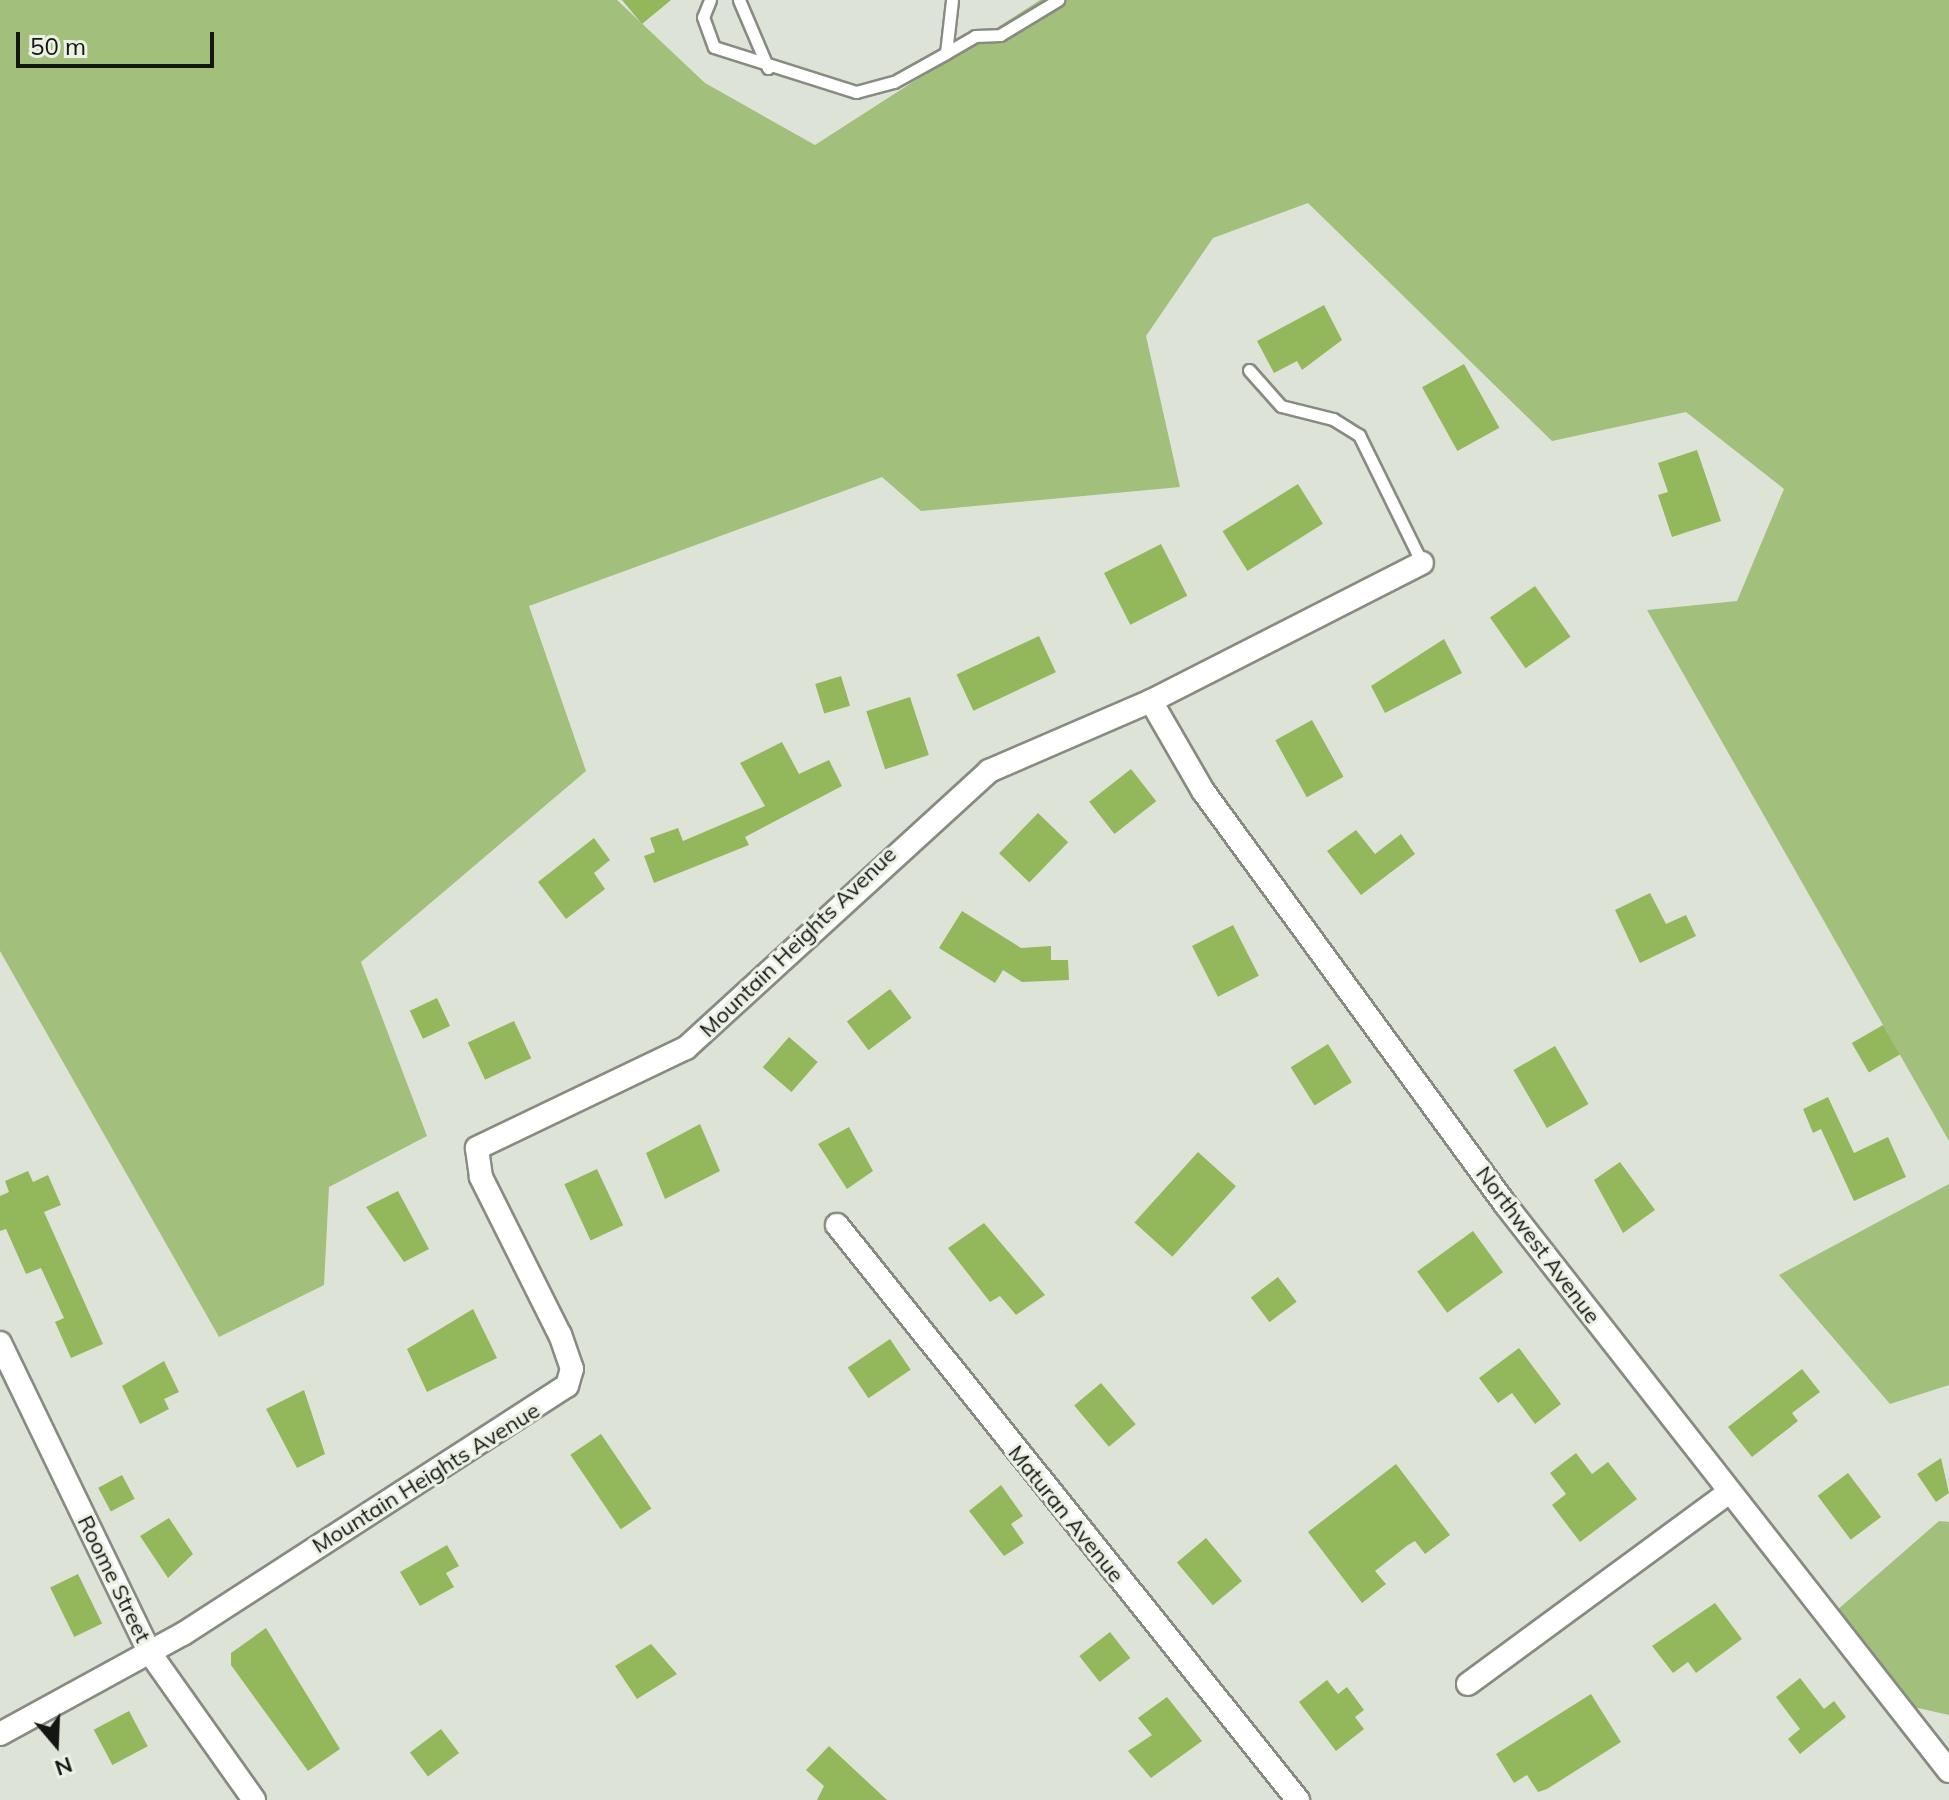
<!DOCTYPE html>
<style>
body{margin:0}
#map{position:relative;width:1949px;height:1800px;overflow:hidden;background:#dee3d8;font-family:Mulish,sans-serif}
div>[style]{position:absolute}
.green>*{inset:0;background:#a2bf7c}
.building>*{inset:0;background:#93b85c;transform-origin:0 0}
.roads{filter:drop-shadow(2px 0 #878b81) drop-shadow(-2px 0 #878b81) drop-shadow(0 2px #878b81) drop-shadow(0 -2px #878b81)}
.service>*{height:11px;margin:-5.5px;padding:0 5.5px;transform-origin:5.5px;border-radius:5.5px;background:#fff}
.minor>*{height:22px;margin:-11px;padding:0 11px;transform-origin:11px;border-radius:11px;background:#fff}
span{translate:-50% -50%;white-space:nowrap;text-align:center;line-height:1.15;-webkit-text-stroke:6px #ebf1e5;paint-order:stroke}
.street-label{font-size:22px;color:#141612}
.north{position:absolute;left:16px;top:1704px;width:80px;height:80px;-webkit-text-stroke:6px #ebf1e5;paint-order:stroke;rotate:161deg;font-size:22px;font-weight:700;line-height:32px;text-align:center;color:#141612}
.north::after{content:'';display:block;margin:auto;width:28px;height:36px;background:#141612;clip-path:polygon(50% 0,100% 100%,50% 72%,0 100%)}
.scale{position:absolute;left:16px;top:32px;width:198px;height:36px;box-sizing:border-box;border:4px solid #141612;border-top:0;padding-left:10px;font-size:24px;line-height:28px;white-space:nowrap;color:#141612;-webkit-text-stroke:6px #ebf1e5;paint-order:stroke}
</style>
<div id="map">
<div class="green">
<i style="clip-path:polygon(0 0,617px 0,705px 83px,815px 145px,1040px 0,1949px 0,1949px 1141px,1647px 610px,1737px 601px,1784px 489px,1686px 412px,1552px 441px,1308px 203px,1213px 238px,1146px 336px,1180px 487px,921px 511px,882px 477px,529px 606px,586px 771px,361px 962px,427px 1136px,329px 1187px,324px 1285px,219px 1337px,0 951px)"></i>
<i style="clip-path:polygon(1949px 1184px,1949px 1385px,1890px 1404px,1779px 1275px)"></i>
<i style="clip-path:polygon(1939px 1521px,1949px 1522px,1949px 1715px,1896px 1703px,1828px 1618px)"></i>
</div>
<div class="building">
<i style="clip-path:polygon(622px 0,671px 0,642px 24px)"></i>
<i style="clip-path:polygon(1324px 305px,1342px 340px,1302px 370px,1297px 361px,1274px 373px,1257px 341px)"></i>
<i style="left:1464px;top:364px;width:73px;height:48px;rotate:61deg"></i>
<i style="clip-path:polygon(1697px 450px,1721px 521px,1672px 537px,1658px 495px,1668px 492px,1658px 463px)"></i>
<i style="left:1298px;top:484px;width:47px;height:89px;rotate:58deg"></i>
<i style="left:1161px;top:544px;width:58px;height:64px;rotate:63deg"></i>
<i style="left:1535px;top:586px;width:62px;height:55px;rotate:55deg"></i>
<i style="left:1039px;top:636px;width:40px;height:91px;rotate:65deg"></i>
<i style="clip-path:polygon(1444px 639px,1462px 673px,1385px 713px,1371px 686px)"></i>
<i style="left:841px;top:676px;width:31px;height:27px;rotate:73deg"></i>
<i style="left:910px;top:697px;width:61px;height:46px;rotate:72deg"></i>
<i style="left:1312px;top:720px;width:65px;height:42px;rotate:61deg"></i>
<i style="clip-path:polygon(782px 742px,799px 774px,829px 760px,842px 786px,745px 837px,749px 845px,654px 883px,644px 856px,655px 852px,650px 838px,678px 828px,683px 841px,765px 806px,740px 763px)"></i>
<i style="left:1131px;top:769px;width:41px;height:53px;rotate:52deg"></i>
<i style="left:1038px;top:813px;width:42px;height:56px;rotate:44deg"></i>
<i style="clip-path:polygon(1356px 830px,1375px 854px,1401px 834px,1415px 854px,1361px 895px,1327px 851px)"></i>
<i style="clip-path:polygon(594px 838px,610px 860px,594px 873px,605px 889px,566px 919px,538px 882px)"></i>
<i style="clip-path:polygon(1650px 893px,1666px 924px,1686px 915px,1696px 936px,1640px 963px,1615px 910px)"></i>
<i style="clip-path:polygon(962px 911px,1021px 948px,1051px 946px,1051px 960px,1068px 960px,1069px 980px,1022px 982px,1003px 970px,995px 983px,939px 948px)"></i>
<i style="left:1233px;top:925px;width:57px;height:46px;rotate:63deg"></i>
<i style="left:890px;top:989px;width:36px;height:54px;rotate:53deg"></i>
<i style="left:437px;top:998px;width:31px;height:30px;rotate:65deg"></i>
<i style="left:514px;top:1021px;width:41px;height:51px;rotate:65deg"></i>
<i style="left:1883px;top:1025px;width:34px;height:36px;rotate:60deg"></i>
<i style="left:789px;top:1037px;width:38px;height:40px;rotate:41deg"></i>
<i style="left:1328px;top:1044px;width:45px;height:44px;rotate:58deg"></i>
<i style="left:1555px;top:1046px;width:67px;height:48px;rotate:60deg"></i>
<i style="clip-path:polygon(1828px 1097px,1854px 1153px,1888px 1137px,1906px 1177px,1854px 1201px,1821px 1129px,1813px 1133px,1803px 1109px)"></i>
<i style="clip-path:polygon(700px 1124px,720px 1171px,665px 1199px,646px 1153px)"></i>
<i style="clip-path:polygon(849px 1127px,873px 1171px,847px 1189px,818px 1144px)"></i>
<i style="left:1198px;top:1152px;width:51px;height:95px;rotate:42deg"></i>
<i style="clip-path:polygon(1620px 1162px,1655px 1210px,1623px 1233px,1594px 1180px)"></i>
<i style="left:597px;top:1169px;width:62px;height:36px;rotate:65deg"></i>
<i style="clip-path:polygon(28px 1171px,33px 1182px,48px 1175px,61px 1205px,44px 1212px,103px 1344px,71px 1358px,55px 1322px,64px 1318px,41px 1268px,26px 1274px,6px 1229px,0 1231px,0 1196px,9px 1192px,5px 1181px)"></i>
<i style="clip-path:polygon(398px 1191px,429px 1249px,404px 1262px,366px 1207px)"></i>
<i style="clip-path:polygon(984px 1223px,1045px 1295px,1016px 1315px,1000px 1296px,990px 1302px,948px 1248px)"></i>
<i style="left:1473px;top:1231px;width:51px;height:69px;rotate:54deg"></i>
<i style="left:1278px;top:1277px;width:31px;height:34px;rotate:53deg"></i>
<i style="clip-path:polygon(473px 1309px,497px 1358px,427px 1392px,407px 1349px)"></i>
<i style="left:890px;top:1339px;width:37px;height:51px;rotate:56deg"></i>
<i style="clip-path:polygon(1519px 1348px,1561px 1404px,1535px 1424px,1512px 1393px,1498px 1403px,1479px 1378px)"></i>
<i style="clip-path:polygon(164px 1361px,179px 1392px,164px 1399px,169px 1409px,140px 1424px,122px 1386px)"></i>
<i style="clip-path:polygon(1802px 1369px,1820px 1392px,1792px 1413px,1798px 1421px,1752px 1457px,1728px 1427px)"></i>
<i style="left:1101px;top:1383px;width:54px;height:35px;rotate:50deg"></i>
<i style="clip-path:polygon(304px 1390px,325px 1454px,297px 1468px,266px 1409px)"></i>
<i style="left:601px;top:1434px;width:90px;height:37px;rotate:56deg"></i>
<i style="clip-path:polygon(1576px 1453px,1592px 1474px,1608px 1462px,1637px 1499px,1580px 1542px,1552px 1505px,1566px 1494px,1550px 1473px)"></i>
<i style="clip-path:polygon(1941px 1458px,1949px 1493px,1936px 1502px,1917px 1474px)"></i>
<i style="clip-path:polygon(1396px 1464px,1450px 1535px,1425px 1554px,1415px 1541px,1408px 1545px,1375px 1571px,1386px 1584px,1362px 1603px,1308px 1532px)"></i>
<i style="left:1848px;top:1473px;width:55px;height:38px;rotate:53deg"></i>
<i style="left:122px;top:1475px;width:27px;height:27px;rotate:62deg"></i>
<i style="clip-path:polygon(1001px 1485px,1023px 1516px,1011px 1524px,1024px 1543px,1004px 1556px,969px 1511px)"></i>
<i style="clip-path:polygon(169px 1518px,193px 1554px,168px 1578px,140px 1536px)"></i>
<i style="left:1206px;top:1538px;width:56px;height:38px;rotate:50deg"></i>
<i style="clip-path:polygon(447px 1545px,459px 1566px,446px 1573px,454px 1587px,420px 1606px,400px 1572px)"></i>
<i style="left:78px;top:1574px;width:55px;height:31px;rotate:64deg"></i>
<i style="clip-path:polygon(1715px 1603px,1742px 1639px,1696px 1673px,1688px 1662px,1673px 1673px,1652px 1646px)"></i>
<i style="clip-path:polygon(266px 1628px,340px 1749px,308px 1771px,231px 1665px,231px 1653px)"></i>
<i style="left:1110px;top:1632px;width:33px;height:39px;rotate:52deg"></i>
<i style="clip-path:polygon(651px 1644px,677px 1674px,637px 1699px,615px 1666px)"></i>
<i style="clip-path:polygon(1800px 1678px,1824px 1709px,1834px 1701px,1846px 1717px,1800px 1754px,1788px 1739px,1800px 1729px,1776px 1697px)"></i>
<i style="clip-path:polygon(1327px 1680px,1338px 1694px,1347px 1687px,1364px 1710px,1355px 1717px,1364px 1729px,1336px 1751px,1299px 1702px)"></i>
<i style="clip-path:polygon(1591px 1694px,1621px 1742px,1547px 1789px,1538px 1792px,1527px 1775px,1514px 1783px,1496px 1754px)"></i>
<i style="clip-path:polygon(1167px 1697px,1202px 1741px,1151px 1778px,1128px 1751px,1152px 1735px,1138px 1718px)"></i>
<i style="left:129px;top:1711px;width:40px;height:40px;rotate:62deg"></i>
<i style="left:441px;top:1729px;width:30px;height:39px;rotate:53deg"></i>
<i style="clip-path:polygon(829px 1746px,887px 1800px,817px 1800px,824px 1786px,806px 1770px)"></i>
</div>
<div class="roads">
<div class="service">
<i style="left:710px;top:0;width:18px;rotate:112deg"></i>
<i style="left:703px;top:17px;width:32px;rotate:70deg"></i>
<i style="left:714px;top:47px;width:149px;rotate:17.6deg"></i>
<i style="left:856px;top:92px;width:39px;rotate:-15deg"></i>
<i style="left:894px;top:82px;width:60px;rotate:-29.1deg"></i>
<i style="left:946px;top:53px;width:53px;rotate:-83.5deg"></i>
<i style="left:739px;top:0;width:74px;rotate:66.9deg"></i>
<i style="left:946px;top:53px;width:34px;rotate:-30deg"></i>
<i style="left:975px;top:36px;width:25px;rotate:-2deg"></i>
<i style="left:1000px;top:35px;width:68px;rotate:-31.1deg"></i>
<i style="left:1249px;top:370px;width:48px;rotate:48.4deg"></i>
<i style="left:1281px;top:406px;width:54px;rotate:14deg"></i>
<i style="left:1333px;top:419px;width:31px;rotate:32deg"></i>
<i style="left:1359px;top:435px;width:143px;rotate:63.8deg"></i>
</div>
<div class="minor">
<i style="left:1151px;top:701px;width:104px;rotate:60deg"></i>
<i style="left:1203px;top:791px;width:512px;rotate:53.82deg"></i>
<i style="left:1505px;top:1204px;width:720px;rotate:51.94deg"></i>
<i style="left:837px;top:1225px;width:737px;rotate:51.28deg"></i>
<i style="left:0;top:1343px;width:344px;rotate:64.2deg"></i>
<i style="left:150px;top:1653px;width:180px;rotate:54.7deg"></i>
<i style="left:1468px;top:1684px;width:324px;rotate:-36.3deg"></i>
<i style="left:0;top:1734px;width:209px;rotate:-28.7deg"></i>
<i style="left:183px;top:1634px;width:457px;rotate:-32.9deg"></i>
<i style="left:567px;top:1386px;width:18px;rotate:-74deg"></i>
<i style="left:572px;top:1369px;width:36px;rotate:-109deg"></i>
<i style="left:560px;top:1335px;width:177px;rotate:-116.6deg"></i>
<i style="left:481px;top:1177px;width:29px;rotate:-98deg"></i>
<i style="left:477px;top:1148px;width:232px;rotate:-25.6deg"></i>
<i style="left:686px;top:1048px;width:411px;rotate:-42.4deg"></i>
<i style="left:989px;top:771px;width:176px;rotate:-23.4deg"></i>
<i style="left:1151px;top:701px;width:304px;rotate:-27deg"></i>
</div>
</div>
<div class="street-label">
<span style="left:798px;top:942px;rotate:-44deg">Mountain Heights Avenue</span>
<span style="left:1538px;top:1245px;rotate:53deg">Northwest Avenue</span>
<span style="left:426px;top:1478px;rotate:-32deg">Mountain Heights Avenue</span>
<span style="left:1066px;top:1514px;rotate:51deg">Maturan Avenue</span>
<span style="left:114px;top:1579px;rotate:64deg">Roome Street</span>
</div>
<div class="north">N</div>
<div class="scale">50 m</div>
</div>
